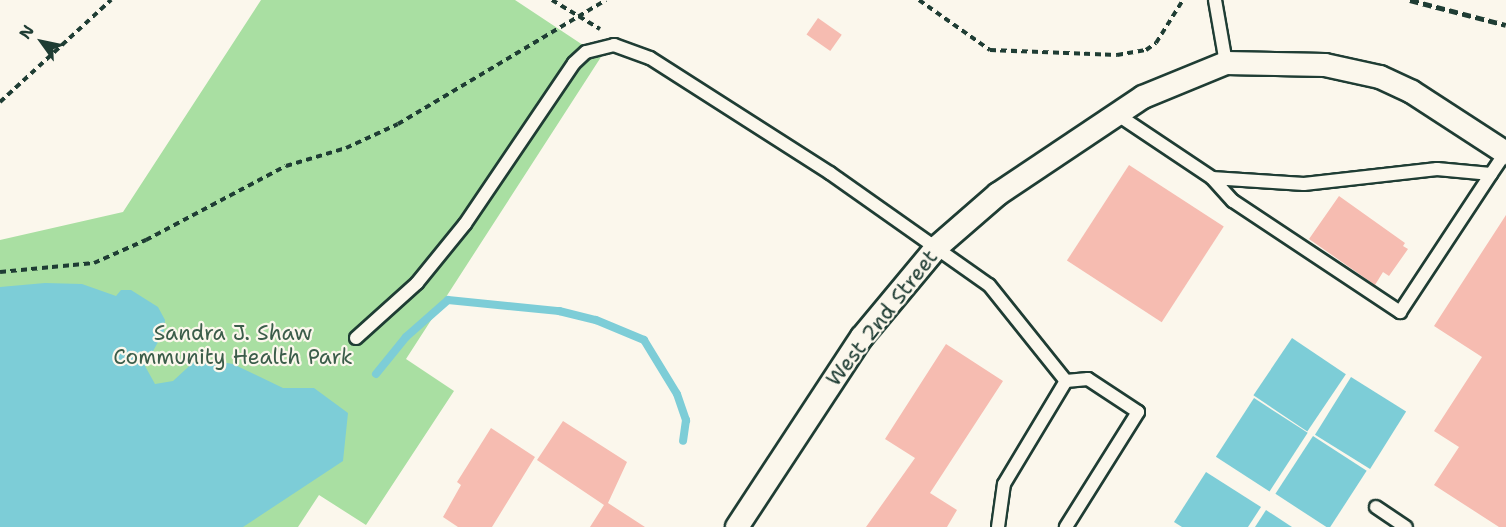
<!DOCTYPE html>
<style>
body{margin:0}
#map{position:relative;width:1506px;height:527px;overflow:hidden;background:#fbf7ec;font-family:"Shantell Sans",sans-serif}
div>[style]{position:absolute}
.green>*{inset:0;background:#a9dfa2}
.water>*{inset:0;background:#7dcdd7;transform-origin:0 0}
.stream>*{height:8px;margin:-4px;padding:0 4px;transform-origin:4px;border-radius:4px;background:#7dcdd7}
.building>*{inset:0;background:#f6bcb1;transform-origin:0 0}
.path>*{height:4px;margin-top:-2px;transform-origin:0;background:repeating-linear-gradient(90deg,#1f3d34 0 6px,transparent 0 10.5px)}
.roads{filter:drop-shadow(2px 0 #1f3d34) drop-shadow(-2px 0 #1f3d34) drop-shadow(0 2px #1f3d34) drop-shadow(0 -2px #1f3d34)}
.service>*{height:12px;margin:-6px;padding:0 6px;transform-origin:6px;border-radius:6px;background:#fbf7ec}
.minor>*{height:22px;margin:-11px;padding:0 11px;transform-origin:11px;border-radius:11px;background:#fbf7ec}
.rail>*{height:4.5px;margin-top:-2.25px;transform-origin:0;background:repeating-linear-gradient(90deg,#1f3d34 0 9px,transparent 0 13.5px)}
span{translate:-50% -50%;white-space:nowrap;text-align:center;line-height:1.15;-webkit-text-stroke:4.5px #fbf7ec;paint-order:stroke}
.street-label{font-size:21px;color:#1f3d34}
.park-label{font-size:21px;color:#3b5d4a}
.north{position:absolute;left:12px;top:12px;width:60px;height:60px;-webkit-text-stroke:4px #fbf7ec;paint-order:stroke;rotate:303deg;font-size:16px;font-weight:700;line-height:24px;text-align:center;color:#1f3d34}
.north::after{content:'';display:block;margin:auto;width:21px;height:27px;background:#1f3d34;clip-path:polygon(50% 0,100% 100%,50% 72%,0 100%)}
</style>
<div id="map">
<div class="green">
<i style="clip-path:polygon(261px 0,515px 0,601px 57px,406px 359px,454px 391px,366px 525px,319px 495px,298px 527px,0 527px,0 240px,123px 212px)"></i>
</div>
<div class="water">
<i style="clip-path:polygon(45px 283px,82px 284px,116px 296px,121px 290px,131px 290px,158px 307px,165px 320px,164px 331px,145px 366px,155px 384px,173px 381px,198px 358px,233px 364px,283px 388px,314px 388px,348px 413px,343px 461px,243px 527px,0 527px,0 287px)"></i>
<i style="left:1292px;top:338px;width:65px;height:69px;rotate:34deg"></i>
<i style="left:1351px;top:377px;width:65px;height:68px;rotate:32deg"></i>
<i style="left:1254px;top:398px;width:64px;height:70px;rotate:33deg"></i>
<i style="left:1313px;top:436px;width:64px;height:69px;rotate:33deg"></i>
<i style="clip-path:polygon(1206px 472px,1261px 507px,1248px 527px,1182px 527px,1174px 522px)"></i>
<i style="clip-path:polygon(1266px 510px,1292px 527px,1255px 527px)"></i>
</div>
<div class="stream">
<i style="left:376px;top:374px;width:48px;rotate:-51deg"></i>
<i style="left:406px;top:337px;width:56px;rotate:-41.4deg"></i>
<i style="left:448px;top:300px;width:112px;rotate:5.7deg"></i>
<i style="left:559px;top:311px;width:38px;rotate:14deg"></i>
<i style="left:596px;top:320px;width:52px;rotate:22.6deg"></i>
<i style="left:644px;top:340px;width:63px;rotate:58.6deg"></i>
<i style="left:677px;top:394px;width:28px;rotate:71deg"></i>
<i style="left:686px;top:420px;width:21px;rotate:98deg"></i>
</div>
<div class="building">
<i style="left:818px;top:18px;width:29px;height:20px;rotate:35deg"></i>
<i style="left:1129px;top:165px;width:113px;height:114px;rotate:33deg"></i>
<i style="clip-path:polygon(1339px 196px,1405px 243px,1403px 246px,1408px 249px,1389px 276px,1383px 272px,1375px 285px,1309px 239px)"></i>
<i style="clip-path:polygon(1506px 215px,1506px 527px,1499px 527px,1434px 485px,1459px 447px,1434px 431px,1482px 357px,1434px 326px)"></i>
<i style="clip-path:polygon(946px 344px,1003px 381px,930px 493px,957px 510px,947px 527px,866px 527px,915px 458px,885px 439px)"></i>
<i style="clip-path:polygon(563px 421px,627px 462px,608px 503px,645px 527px,590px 527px,604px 505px,537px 460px)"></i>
<i style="clip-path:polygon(491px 428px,535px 457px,492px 527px,458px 527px,443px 517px,461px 485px,457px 482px)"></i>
</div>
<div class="path">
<i style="left:552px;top:0;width:56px;rotate:31.1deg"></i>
<i style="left:919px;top:0;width:87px;rotate:35.2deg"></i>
<i style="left:990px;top:50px;width:127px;rotate:2.3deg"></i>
<i style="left:1117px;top:55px;width:29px;rotate:-10deg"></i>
<i style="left:1146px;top:50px;width:12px;rotate:-35deg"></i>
<i style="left:1156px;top:43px;width:51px;rotate:-57.9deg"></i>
<i style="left:0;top:102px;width:151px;rotate:-42.6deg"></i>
<i style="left:0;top:272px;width:94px;rotate:-5.5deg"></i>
<i style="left:94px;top:263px;width:57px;rotate:-23.9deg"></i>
<i style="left:146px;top:240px;width:158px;rotate:-27.9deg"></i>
<i style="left:286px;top:166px;width:63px;rotate:-16.7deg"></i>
<i style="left:346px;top:148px;width:57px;rotate:-24.8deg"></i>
<i style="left:398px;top:124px;width:242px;rotate:-30.8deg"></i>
</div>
<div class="roads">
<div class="service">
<i style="left:1215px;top:0;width:64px;rotate:80.1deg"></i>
<i style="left:1115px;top:113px;width:117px;rotate:33.8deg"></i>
<i style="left:1212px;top:178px;width:92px;rotate:3.7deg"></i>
<i style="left:1304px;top:184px;width:134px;rotate:-6.4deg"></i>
<i style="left:1437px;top:169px;width:54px;rotate:5.3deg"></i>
<i style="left:1491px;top:174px;width:27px;rotate:-56deg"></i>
<i style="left:1212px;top:178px;width:31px;rotate:48deg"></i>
<i style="left:1233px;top:201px;width:201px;rotate:33.6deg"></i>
<i style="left:1400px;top:312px;width:165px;rotate:-56.6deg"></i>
<i style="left:356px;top:338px;width:82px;rotate:-42deg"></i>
<i style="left:417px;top:283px;width:76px;rotate:-50.9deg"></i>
<i style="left:465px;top:224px;width:194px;rotate:-55.9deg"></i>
<i style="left:574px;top:63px;width:16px;rotate:-43deg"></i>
<i style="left:586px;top:52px;width:29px;rotate:-14deg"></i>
<i style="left:614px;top:45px;width:38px;rotate:20deg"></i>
<i style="left:650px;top:58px;width:214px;rotate:32.6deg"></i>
<i style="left:830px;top:173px;width:194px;rotate:35.2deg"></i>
<i style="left:989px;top:285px;width:123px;rotate:51.3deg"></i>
<i style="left:1066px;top:381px;width:22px;rotate:-5deg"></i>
<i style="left:1088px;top:379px;width:60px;rotate:33.4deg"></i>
<i style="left:1138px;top:412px;width:136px;rotate:122.1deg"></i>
<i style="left:1376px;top:507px;width:36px;rotate:34deg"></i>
<i style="left:998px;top:527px;width:43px;rotate:-82.1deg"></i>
<i style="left:1004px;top:484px;width:120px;rotate:-59deg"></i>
</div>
<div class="minor">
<i style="left:737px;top:527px;width:227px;rotate:-56.7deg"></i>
<i style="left:862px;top:337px;width:117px;rotate:-50.2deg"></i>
<i style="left:937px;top:247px;width:81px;rotate:-41deg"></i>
<i style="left:998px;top:194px;width:174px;rotate:-33.8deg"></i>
<i style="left:1143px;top:97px;width:90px;rotate:-22.3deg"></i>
<i style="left:1226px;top:63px;width:99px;rotate:1.2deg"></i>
<i style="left:1325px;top:65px;width:56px;rotate:12.3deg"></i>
<i style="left:1380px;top:77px;width:35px;rotate:25deg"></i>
<i style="left:1412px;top:92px;width:112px;rotate:33deg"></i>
</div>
</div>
<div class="rail">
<i style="left:1410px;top:0;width:99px;rotate:14.6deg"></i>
</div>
<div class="street-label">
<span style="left:882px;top:318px;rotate:-52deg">West 2nd Street</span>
</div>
<div class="park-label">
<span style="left:233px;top:345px">Sandra J. Shaw<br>Community Health Park</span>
</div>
<div class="north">N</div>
</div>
